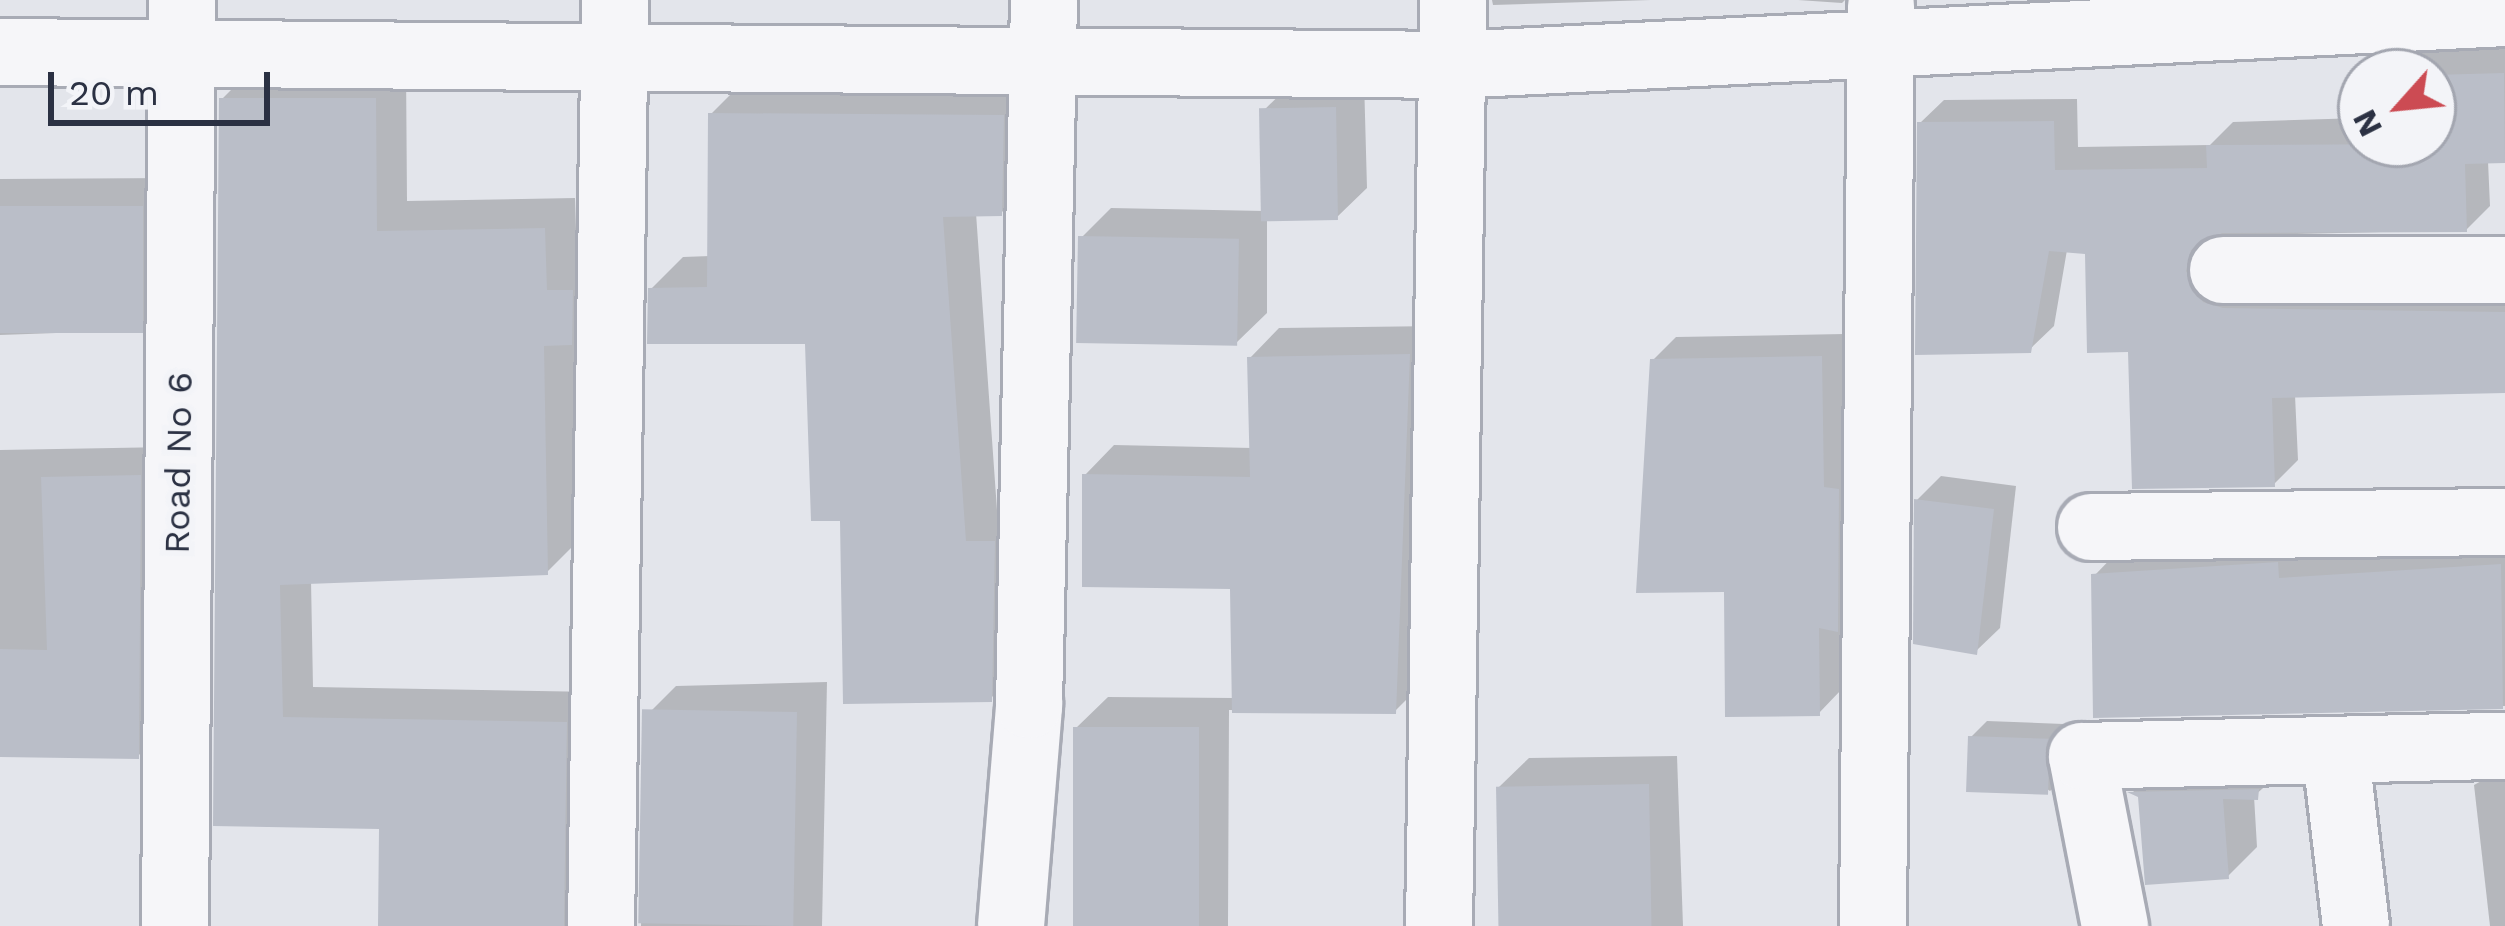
<!DOCTYPE html>
<style>
body{margin:0}
#map{position:relative;width:2505px;height:926px;overflow:hidden;background:#e3e5eb;font-family:"Work Sans",sans-serif}
div>[style]{position:absolute}
.shadow>*{inset:0;background:#0003}
.building>*{inset:0;background:#babec8;transform-origin:0 0}
.roads{filter:drop-shadow(3px 0 #a8abb5) drop-shadow(-3px 0 #a8abb5) drop-shadow(0 3px #a8abb5) drop-shadow(0 -3px #a8abb5)}
.minor>*{height:66px;margin:-33px;padding:0 33px;transform-origin:33px;border-radius:33px;background:#f6f6f9}
span{translate:-50% -50%;white-space:nowrap;text-align:center;line-height:1.15;-webkit-text-stroke:12px #f3f4f8;paint-order:stroke}
.street-label{font-size:36px;color:#2b3143}
.north{position:absolute;left:2337px;top:48px;width:120px;height:120px;box-sizing:border-box;background:#f3f4f8;border:3px solid #a3a6b0;border-radius:50%;rotate:243deg;font-size:33px;font-weight:700;line-height:48px;text-align:center;color:#2b3143}
.north::after{content:'';display:block;margin:auto;width:42px;height:54px;background:#cc4b53;clip-path:polygon(50% 0,100% 100%,50% 72%,0 100%)}
.scale{position:absolute;left:48px;top:72px;width:222px;height:54px;box-sizing:border-box;border:6px solid #2b3143;border-top:0;padding-left:15px;font-size:36px;line-height:42px;white-space:nowrap;color:#2b3143;-webkit-text-stroke:9px #f3f4f8;paint-order:stroke}
</style>
<div id="map">
<div class="shadow">
<i style="clip-path:polygon(1492px 0,1651px 0,1493px 5px)"></i>
<i style="clip-path:polygon(1798px 0,1845px 0,1842px 3px)"></i>
<i style="clip-path:polygon(2505px 26px,2505px 161px,2488px 161px,2490px 206px,2466px 230px,2210px 236px,2505px 288px,2505px 391px,2295px 395px,2298px 460px,2274px 484px,2130px 349px,2088px 251px,2067px 250px,2054px 326px,2029px 350px,1920px 123px,1944px 100px,2077px 99px,2078px 147px,2210px 145px,2233px 122px,2361px 118px,2361px 144px,2433px 144px,2433px 72px,2418px 72px,2417px 56px,2441px 32px)"></i>
<i style="clip-path:polygon(406px 66px,407px 201px,575px 198px,577px 260px,603px 260px,602px 311px,575px 339px,578px 541px,547px 572px,311px 580px,313px 687px,597px 692px,611px 926px,381px 926px,382px 826px,216px 823px,222px 99px,253px 68px)"></i>
<i style="clip-path:polygon(1364px 79px,1367px 188px,1337px 217px,1267px 218px,1267px 313px,1237px 342px,1081px 238px,1111px 208px,1265px 211px,1262px 112px,1292px 83px)"></i>
<i style="clip-path:polygon(743px 82px,1035px 84px,1033px 181px,1001px 213px,976px 213px,997px 510px,1026px 510px,1022px 667px,990px 699px,843px 518px,808px 341px,651px 289px,683px 257px,710px 256px,711px 114px)"></i>
<i style="clip-path:polygon(171px 178px,170px 300px,141px 330px,0 335px,0 179px)"></i>
<i style="clip-path:polygon(1438px 326px,1424px 682px,1395px 711px,1229px 710px,1228px 926px,1074px 926px,1076px 728px,1108px 697px,1234px 698px,1233px 586px,1085px 475px,1114px 445px,1252px 448px,1250px 358px,1279px 328px)"></i>
<i style="clip-path:polygon(1844px 334px,1860px 606px,1841px 625px,1841px 690px,1819px 713px,1727px 589px,1653px 360px,1676px 337px)"></i>
<i style="clip-path:polygon(169px 447px,167px 726px,138px 756px,0 754px,0 450px)"></i>
<i style="clip-path:polygon(1941px 476px,2016px 486px,2000px 628px,1976px 651px,1917px 500px)"></i>
<i style="clip-path:polygon(2505px 541px,2505px 706px,2096px 715px,2094px 576px,2123px 546px)"></i>
<i style="clip-path:polygon(827px 682px,822px 926px,641px 926px,645px 717px,676px 686px)"></i>
<i style="clip-path:polygon(1987px 721px,2064px 724px,2066px 776px,2050px 791px,1971px 737px)"></i>
<i style="clip-path:polygon(1677px 756px,1683px 926px,1507px 926px,1499px 787px,1529px 758px)"></i>
<i style="clip-path:polygon(2160px 764px,2287px 767px,2254px 796px,2257px 847px,2228px 876px,2133px 791px)"></i>
<i style="clip-path:polygon(2505px 768px,2505px 926px,2490px 926px,2474px 785px)"></i>
</div>
<div class="building">
<i style="clip-path:polygon(2504px 73px,2505px 163px,2465px 164px,2467px 232px,2222px 233px,2191px 250px,2186px 271px,2203px 302px,2223px 308px,2505px 312px,2505px 393px,2272px 398px,2275px 487px,2132px 489px,2128px 352px,2087px 353px,2085px 254px,2049px 251px,2031px 353px,1915px 355px,1917px 122px,2054px 121px,2055px 170px,2207px 168px,2206px 145px,2433px 144px,2433px 75px)"></i>
<i style="clip-path:polygon(219px 98px,376px 98px,377px 231px,545px 228px,547px 290px,573px 290px,572px 345px,544px 346px,548px 575px,280px 585px,283px 717px,567px 722px,564px 926px,378px 926px,379px 829px,213px 826px)"></i>
<i style="left:1336px;top:107px;width:113px;height:77px;rotate:89deg"></i>
<i style="clip-path:polygon(708px 113px,1004px 115px,1002px 216px,943px 217px,966px 541px,995px 541px,992px 702px,843px 704px,840px 521px,811px 521px,805px 344px,647px 344px,648px 288px,707px 287px)"></i>
<i style="left:143px;top:206px;width:127px;height:143px;rotate:90deg"></i>
<i style="left:1078px;top:236px;width:161px;height:107px;rotate:1deg"></i>
<i style="clip-path:polygon(1410px 354px,1396px 714px,1232px 713px,1230px 589px,1082px 587px,1082px 474px,1250px 477px,1247px 357px)"></i>
<i style="clip-path:polygon(1822px 356px,1824px 487px,1839px 489px,1838px 632px,1819px 628px,1820px 716px,1725px 717px,1724px 592px,1636px 593px,1650px 359px)"></i>
<i style="clip-path:polygon(141px 475px,139px 759px,0 757px,0 649px,47px 650px,41px 477px)"></i>
<i style="clip-path:polygon(1914px 499px,1994px 509px,1977px 655px,1913px 644px)"></i>
<i style="clip-path:polygon(2278px 562px,2279px 578px,2501px 564px,2503px 709px,2093px 718px,2091px 574px)"></i>
<i style="left:797px;top:712px;width:214px;height:155px;rotate:91deg"></i>
<i style="left:1073px;top:727px;width:126px;height:199px"></i>
<i style="left:1968px;top:736px;width:82px;height:56px;rotate:2deg"></i>
<i style="left:1649px;top:784px;width:142px;height:153px;rotate:89deg"></i>
<i style="clip-path:polygon(2259px 789px,2258px 800px,2223px 799px,2229px 879px,2145px 885px,2138px 797px,2127px 792px)"></i>
</div>
<div class="roads">
<div class="minor">
<i style="left:0;top:52px;width:1454px;rotate:0.51deg"></i>
<i style="left:1454px;top:65px;width:1052px;rotate:-2.83deg"></i>
<i style="left:2223px;top:270px;width:282px"></i>
<i style="left:2091px;top:527px;width:414px;rotate:-0.7deg"></i>
<i style="left:2336px;top:756px;width:171px;rotate:83.3deg"></i>
<i style="left:175px;top:926px;width:926px;rotate:-89.57deg"></i>
<i style="left:601px;top:926px;width:926px;rotate:-89.13deg"></i>
<i style="left:1011px;top:926px;width:222px;rotate:-85.3deg"></i>
<i style="left:1029px;top:705px;width:705px;rotate:-88.78deg"></i>
<i style="left:1439px;top:926px;width:926px;rotate:-89.13deg"></i>
<i style="left:1873px;top:926px;width:920px;rotate:-89.5deg"></i>
<i style="left:2115px;top:926px;width:173px;rotate:-101deg"></i>
<i style="left:2082px;top:756px;width:423px;rotate:-1.4deg"></i>
</div>
</div>
<div class="street-label">
<span style="left:179px;top:463px;rotate:-89deg">Road No 6</span>
</div>
<div class="north">N</div>
<div class="scale">20 m</div>
</div>
